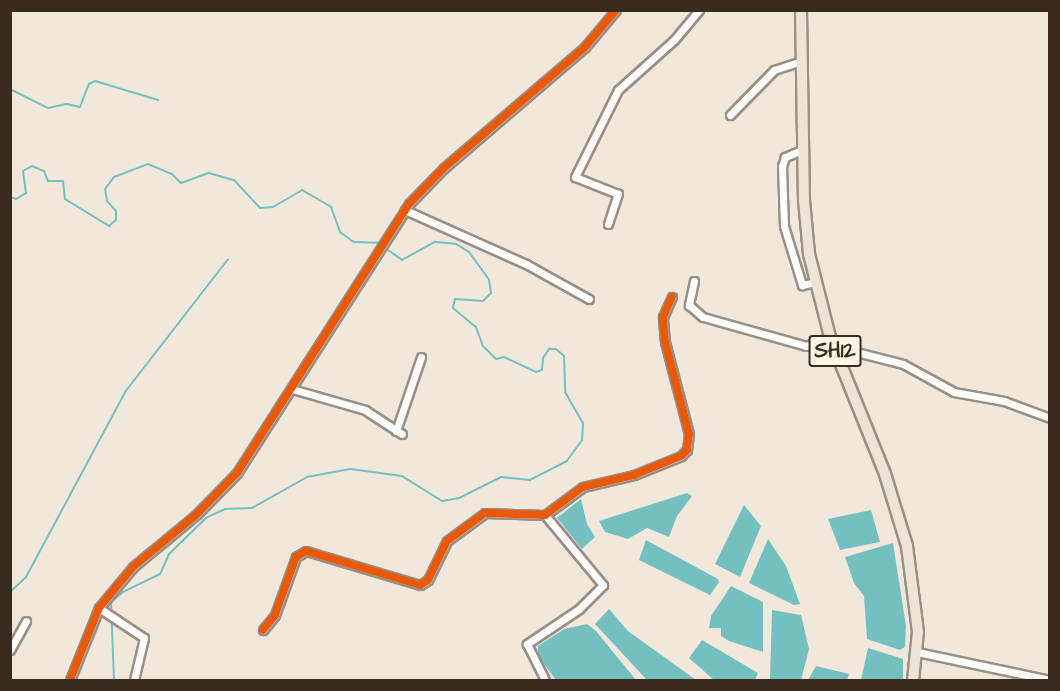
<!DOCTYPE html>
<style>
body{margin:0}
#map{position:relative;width:1060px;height:691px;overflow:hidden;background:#f1e8db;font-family:"Architects Daughter",sans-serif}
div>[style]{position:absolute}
.water>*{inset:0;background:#74c0c0}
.stream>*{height:2px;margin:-1px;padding:0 1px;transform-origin:1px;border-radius:1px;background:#74c0c0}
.roads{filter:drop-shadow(2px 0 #979087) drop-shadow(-2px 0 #979087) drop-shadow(0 2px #979087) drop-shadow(0 -2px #979087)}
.minor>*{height:7px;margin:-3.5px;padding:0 3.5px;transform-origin:3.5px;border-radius:3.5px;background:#fdfcfa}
.primary>*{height:10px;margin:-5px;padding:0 5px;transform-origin:5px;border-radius:5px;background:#ede4d8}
.cycleway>*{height:8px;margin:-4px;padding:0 4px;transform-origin:4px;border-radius:4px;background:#e8590c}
span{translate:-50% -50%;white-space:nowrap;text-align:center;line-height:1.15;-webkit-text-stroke:4.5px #fcf5e5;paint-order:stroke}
.shield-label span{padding:2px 4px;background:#fcf5e5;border:2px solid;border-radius:4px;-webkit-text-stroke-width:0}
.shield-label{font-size:21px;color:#3b2a1e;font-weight:700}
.frame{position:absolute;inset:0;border:12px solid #3b2a1e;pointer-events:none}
</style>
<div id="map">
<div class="water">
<i style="clip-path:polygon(687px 493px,692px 496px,677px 516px,669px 537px,647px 528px,628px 539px,605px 532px,599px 521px)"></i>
<i style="clip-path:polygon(581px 499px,587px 524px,595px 537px,582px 549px,557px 518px)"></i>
<i style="clip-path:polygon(744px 505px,761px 526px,740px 577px,715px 564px)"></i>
<i style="clip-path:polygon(871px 510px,880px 542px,840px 550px,828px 519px)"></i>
<i style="clip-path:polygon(768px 539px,786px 566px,800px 604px,794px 605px,749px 583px)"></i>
<i style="clip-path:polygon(646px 540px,718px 579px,719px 582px,710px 595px,639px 560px)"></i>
<i style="clip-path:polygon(893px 543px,906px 626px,905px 647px,900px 650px,867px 639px,864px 596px,854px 583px,845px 557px)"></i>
<i style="clip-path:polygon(731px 586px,763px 602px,763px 652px,729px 641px,721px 636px,721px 628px,709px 628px,711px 616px)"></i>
<i style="clip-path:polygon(609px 609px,628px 631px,696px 680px,647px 680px,595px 624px)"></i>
<i style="clip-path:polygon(772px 610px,801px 615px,809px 649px,801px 680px,770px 680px)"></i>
<i style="clip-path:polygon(587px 624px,596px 631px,636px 680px,556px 680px,538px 656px,538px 646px,564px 629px)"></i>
<i style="clip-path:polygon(702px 640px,758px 673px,755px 680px,714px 680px,689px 658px)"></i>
<i style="clip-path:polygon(868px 648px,903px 659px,903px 680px,861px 680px)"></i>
<i style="clip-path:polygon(816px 666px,849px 674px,847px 680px,808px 680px)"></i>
</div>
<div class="stream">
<i style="left:10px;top:89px;width:42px;rotate:26.6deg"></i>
<i style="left:48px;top:108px;width:19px;rotate:-12deg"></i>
<i style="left:67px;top:104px;width:13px;rotate:13deg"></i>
<i style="left:80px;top:107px;width:25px;rotate:-69deg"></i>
<i style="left:89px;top:84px;width:7px;rotate:-27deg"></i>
<i style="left:95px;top:81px;width:66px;rotate:16.8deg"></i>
<i style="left:10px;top:197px;width:6px;rotate:18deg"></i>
<i style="left:16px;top:199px;width:12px;rotate:-31deg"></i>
<i style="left:26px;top:193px;width:22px;rotate:-98deg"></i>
<i style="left:23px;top:171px;width:10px;rotate:-29deg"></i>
<i style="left:32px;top:166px;width:13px;rotate:23deg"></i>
<i style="left:44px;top:171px;width:11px;rotate:68deg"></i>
<i style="left:48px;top:181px;width:15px"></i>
<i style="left:63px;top:181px;width:18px;rotate:84deg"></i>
<i style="left:65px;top:199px;width:52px;rotate:31.5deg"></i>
<i style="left:109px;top:226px;width:9px;rotate:-41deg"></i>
<i style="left:116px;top:220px;width:9px;rotate:-90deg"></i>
<i style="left:116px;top:211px;width:13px;rotate:-132deg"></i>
<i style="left:107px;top:201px;width:12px;rotate:-99deg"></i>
<i style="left:105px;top:189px;width:15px;rotate:-53deg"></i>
<i style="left:114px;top:177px;width:36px;rotate:-21deg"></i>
<i style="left:148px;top:164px;width:26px;rotate:23deg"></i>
<i style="left:172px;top:174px;width:13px;rotate:45deg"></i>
<i style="left:181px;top:183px;width:30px;rotate:-20deg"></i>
<i style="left:209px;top:173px;width:26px;rotate:16deg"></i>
<i style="left:234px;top:180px;width:38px;rotate:47deg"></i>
<i style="left:260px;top:208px;width:13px;rotate:-4deg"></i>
<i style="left:273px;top:207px;width:34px;rotate:-30deg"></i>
<i style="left:302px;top:190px;width:34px;rotate:30deg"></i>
<i style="left:331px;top:207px;width:27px;rotate:70deg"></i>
<i style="left:340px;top:232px;width:17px;rotate:36deg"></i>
<i style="left:354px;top:242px;width:24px;rotate:2deg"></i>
<i style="left:378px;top:243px;width:29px;rotate:35deg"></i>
<i style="left:402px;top:260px;width:38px;rotate:-29deg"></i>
<i style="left:435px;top:242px;width:21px;rotate:5deg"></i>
<i style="left:456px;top:244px;width:15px;rotate:32deg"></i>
<i style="left:469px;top:252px;width:34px;rotate:54deg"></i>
<i style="left:489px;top:280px;width:13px;rotate:81deg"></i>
<i style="left:491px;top:293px;width:11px;rotate:135deg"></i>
<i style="left:483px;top:301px;width:28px;rotate:-176deg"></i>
<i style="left:455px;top:299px;width:9px;rotate:103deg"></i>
<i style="left:453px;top:308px;width:30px;rotate:40deg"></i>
<i style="left:476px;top:327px;width:20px;rotate:70deg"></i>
<i style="left:483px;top:346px;width:18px;rotate:45deg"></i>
<i style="left:496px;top:359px;width:8px;rotate:-14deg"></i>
<i style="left:504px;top:357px;width:35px;rotate:25deg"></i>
<i style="left:536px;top:372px;width:6px;rotate:-18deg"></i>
<i style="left:542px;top:370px;width:12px;rotate:-85deg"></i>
<i style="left:543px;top:358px;width:11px;rotate:-56deg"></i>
<i style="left:549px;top:349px;width:7px"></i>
<i style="left:556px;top:349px;width:11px;rotate:41deg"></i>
<i style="left:564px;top:356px;width:36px;rotate:88deg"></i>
<i style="left:565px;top:392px;width:36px;rotate:60deg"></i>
<i style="left:583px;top:423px;width:17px;rotate:93deg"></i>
<i style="left:582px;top:440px;width:26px;rotate:126deg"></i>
<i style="left:567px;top:461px;width:42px;rotate:152.8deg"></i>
<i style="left:530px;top:480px;width:29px;rotate:-174deg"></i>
<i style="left:501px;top:477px;width:47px;rotate:153.4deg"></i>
<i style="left:459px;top:498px;width:17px;rotate:170deg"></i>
<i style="left:442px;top:501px;width:47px;rotate:-148deg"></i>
<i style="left:402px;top:476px;width:52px;rotate:-172.3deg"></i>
<i style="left:350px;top:469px;width:44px;rotate:169.5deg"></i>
<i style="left:307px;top:477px;width:63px;rotate:150.6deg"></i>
<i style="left:252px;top:508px;width:27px;rotate:178deg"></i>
<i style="left:225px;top:509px;width:21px;rotate:155deg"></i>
<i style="left:206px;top:518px;width:52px;rotate:135.8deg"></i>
<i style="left:169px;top:554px;width:22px;rotate:114deg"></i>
<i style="left:160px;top:574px;width:41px;rotate:154.1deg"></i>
<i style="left:123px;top:592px;width:16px;rotate:140deg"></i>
<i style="left:111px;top:602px;width:78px;rotate:87.8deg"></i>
<i style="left:10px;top:592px;width:22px;rotate:-43deg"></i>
<i style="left:26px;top:577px;width:210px;rotate:-61.8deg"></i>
<i style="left:125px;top:392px;width:168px;rotate:-52.2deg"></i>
</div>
<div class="roads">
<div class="minor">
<i style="left:730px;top:115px;width:63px;rotate:-45.6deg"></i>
<i style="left:774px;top:70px;width:29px;rotate:-18deg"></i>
<i style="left:804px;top:149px;width:21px;rotate:157deg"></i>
<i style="left:785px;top:157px;width:9px;rotate:108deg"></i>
<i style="left:782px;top:166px;width:60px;rotate:88.1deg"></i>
<i style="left:784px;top:226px;width:62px;rotate:73deg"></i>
<i style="left:802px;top:285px;width:14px;rotate:-12deg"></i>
<i style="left:405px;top:210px;width:133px;rotate:24.1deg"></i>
<i style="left:526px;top:264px;width:72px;rotate:29.1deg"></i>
<i style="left:608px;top:224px;width:32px;rotate:-72deg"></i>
<i style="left:618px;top:194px;width:46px;rotate:-158.4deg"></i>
<i style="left:575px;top:177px;width:97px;rotate:-63.7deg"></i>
<i style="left:618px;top:90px;width:75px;rotate:-41.8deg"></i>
<i style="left:674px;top:40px;width:39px;rotate:-50deg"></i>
<i style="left:694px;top:281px;width:25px;rotate:102deg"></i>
<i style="left:689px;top:305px;width:18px;rotate:41deg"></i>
<i style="left:703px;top:317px;width:107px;rotate:15.7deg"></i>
<i style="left:806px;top:346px;width:26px;rotate:-21deg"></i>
<i style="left:833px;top:346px;width:72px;rotate:14.4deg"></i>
<i style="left:903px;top:364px;width:58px;rotate:28.8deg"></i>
<i style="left:954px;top:392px;width:51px;rotate:10.2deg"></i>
<i style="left:1004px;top:401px;width:49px;rotate:20.3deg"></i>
<i style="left:292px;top:389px;width:76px;rotate:16deg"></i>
<i style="left:365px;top:410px;width:44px;rotate:33deg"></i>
<i style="left:396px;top:431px;width:78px;rotate:-71.3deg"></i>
<i style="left:545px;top:515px;width:91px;rotate:50.4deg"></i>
<i style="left:603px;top:585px;width:34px;rotate:135deg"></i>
<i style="left:579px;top:609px;width:63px;rotate:146.1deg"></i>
<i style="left:527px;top:644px;width:40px;rotate:63.4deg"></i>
<i style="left:99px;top:608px;width:54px;rotate:33.7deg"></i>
<i style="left:144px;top:638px;width:43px;rotate:103.4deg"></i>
<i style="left:263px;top:630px;width:19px;rotate:-51deg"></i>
<i style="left:275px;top:615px;width:62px;rotate:-70.1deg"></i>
<i style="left:296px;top:557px;width:12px;rotate:-31deg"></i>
<i style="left:306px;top:551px;width:119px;rotate:16.6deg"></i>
<i style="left:420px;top:585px;width:9px;rotate:-32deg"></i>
<i style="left:428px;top:580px;width:43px;rotate:-64deg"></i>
<i style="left:447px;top:541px;width:47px;rotate:-36.4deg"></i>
<i style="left:485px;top:513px;width:60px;rotate:1.9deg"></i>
<i style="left:545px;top:515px;width:47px;rotate:-36.4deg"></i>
<i style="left:583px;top:487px;width:52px;rotate:-13.2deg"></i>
<i style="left:634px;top:475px;width:51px;rotate:-22deg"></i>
<i style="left:681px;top:456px;width:8px;rotate:-45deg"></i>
<i style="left:687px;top:450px;width:16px;rotate:-83deg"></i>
<i style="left:689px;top:434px;width:95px;rotate:-104.6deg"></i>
<i style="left:665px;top:342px;width:25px;rotate:-95deg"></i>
<i style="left:663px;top:317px;width:22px;rotate:-66deg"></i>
<i style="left:10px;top:650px;width:33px;rotate:-61deg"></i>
<i style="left:917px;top:652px;width:136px;rotate:11.9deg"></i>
<i style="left:70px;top:680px;width:78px;rotate:-68.1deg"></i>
<i style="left:99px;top:608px;width:53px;rotate:-50.3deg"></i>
<i style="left:133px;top:567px;width:83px;rotate:-39.6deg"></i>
<i style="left:197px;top:514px;width:57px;rotate:-45.7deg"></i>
<i style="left:237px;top:473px;width:319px;rotate:-57.4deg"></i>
<i style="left:409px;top:204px;width:50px;rotate:-45.8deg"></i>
<i style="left:444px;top:168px;width:186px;rotate:-40.6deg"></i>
<i style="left:585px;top:47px;width:48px;rotate:-50deg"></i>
</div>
<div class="primary">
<i style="left:801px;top:10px;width:190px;rotate:89.1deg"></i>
<i style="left:804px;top:200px;width:54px;rotate:84.7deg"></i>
<i style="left:809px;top:254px;width:86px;rotate:75.8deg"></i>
<i style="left:830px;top:337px;width:148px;rotate:68.1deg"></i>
<i style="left:885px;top:474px;width:75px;rotate:73deg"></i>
<i style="left:907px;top:546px;width:87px;rotate:82.7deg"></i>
<i style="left:918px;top:632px;width:48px;rotate:95.9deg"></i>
</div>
</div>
<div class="cycleway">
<i style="left:263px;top:630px;width:19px;rotate:-51deg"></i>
<i style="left:275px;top:615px;width:62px;rotate:-70.1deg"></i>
<i style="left:296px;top:557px;width:12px;rotate:-31deg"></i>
<i style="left:306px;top:551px;width:119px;rotate:16.6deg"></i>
<i style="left:420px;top:585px;width:9px;rotate:-32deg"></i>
<i style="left:428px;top:580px;width:43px;rotate:-64deg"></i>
<i style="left:447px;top:541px;width:47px;rotate:-36.4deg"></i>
<i style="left:485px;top:513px;width:60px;rotate:1.9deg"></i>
<i style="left:545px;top:515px;width:47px;rotate:-36.4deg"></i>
<i style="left:583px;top:487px;width:52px;rotate:-13.2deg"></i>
<i style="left:634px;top:475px;width:51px;rotate:-22deg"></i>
<i style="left:681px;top:456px;width:8px;rotate:-45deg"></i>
<i style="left:687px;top:450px;width:16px;rotate:-83deg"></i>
<i style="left:689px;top:434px;width:95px;rotate:-104.6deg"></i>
<i style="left:665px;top:342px;width:25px;rotate:-95deg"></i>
<i style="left:663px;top:317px;width:22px;rotate:-66deg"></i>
<i style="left:70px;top:680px;width:78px;rotate:-68.1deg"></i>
<i style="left:99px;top:608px;width:53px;rotate:-50.3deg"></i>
<i style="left:133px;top:567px;width:83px;rotate:-39.6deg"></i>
<i style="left:197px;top:514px;width:57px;rotate:-45.7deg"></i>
<i style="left:237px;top:473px;width:319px;rotate:-57.4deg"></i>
<i style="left:409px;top:204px;width:50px;rotate:-45.8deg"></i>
<i style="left:444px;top:168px;width:186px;rotate:-40.6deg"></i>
<i style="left:585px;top:47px;width:48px;rotate:-50deg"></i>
</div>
<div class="shield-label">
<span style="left:835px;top:351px">SH12</span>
</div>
<div class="frame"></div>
</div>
